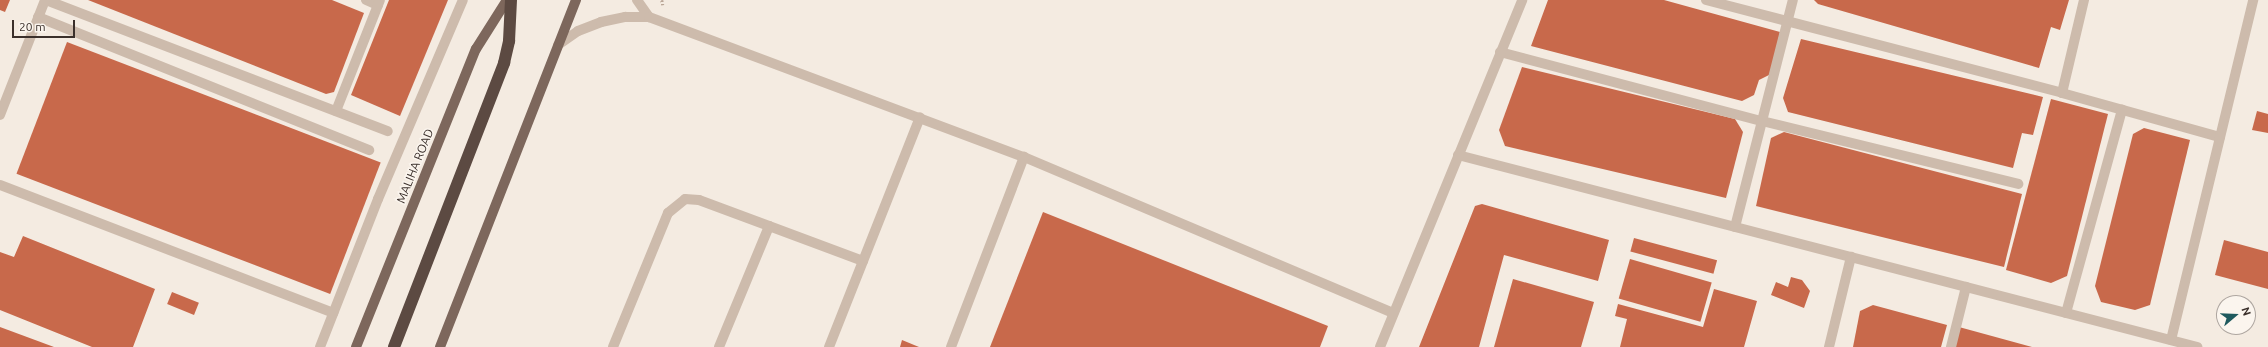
<!DOCTYPE html>
<style>
body{margin:0}
#map{position:relative;width:2268px;height:347px;overflow:hidden;background:#f4ebe1;font-family:Ubuntu,sans-serif}
div>[style]{position:absolute}
.building>*{inset:0;background:#c8694b;transform-origin:0 0}
.path>*{height:2.5px;margin-top:-1.25px;transform-origin:0;background:repeating-linear-gradient(90deg,#b9a596 0 2px,transparent 0 4px)}
.minor>*{height:10px;margin:-5px;padding:0 5px;transform-origin:5px;border-radius:5px;background:#cdbbac}
.major>*{height:10px;margin:-5px;padding:0 5px;transform-origin:5px;border-radius:5px;background:#7d675c}
.highway>*{height:12px;margin:-6px;padding:0 6px;transform-origin:6px;border-radius:6px;background:#5c4a42}
span{translate:-50% -50%;white-space:nowrap;text-align:center;line-height:1.15;-webkit-text-stroke:3px #fbf5ee;paint-order:stroke}
.street-label{font-size:12px;color:#3b302b}
.north{position:absolute;left:2216px;top:295px;width:40px;height:40px;box-sizing:border-box;background:#fbf5ee;border:1px solid #aea6a0;border-radius:50%;rotate:71deg;font-size:11px;font-weight:700;line-height:16px;text-align:center;color:#3b302b}
.north::after{content:'';display:block;margin:auto;width:14px;height:18px;background:#1f5a5e;clip-path:polygon(50% 0,100% 100%,50% 72%,0 100%)}
.scale{position:absolute;left:12px;top:20px;width:63px;height:18px;box-sizing:border-box;border:2px solid #3b302b;border-top:0;padding-left:5px;font-size:12px;line-height:14px;white-space:nowrap;color:#3b302b;-webkit-text-stroke:3px #fbf5ee;paint-order:stroke}
</style>
<div id="map">
<div class="building">
<i style="clip-path:polygon(0 0,10px 0,5px 12px,0 10px)"></i>
<i style="clip-path:polygon(88px 0,332px 0,364px 13px,334px 92px,326px 94px)"></i>
<i style="clip-path:polygon(389px 0,448px 0,400px 116px,351px 95px)"></i>
<i style="clip-path:polygon(1548px 0,1664px 0,1780px 32px,1771px 74px,1759px 80px,1754px 95px,1742px 101px,1531px 46px)"></i>
<i style="clip-path:polygon(1814px 0,2069px 0,2060px 30px,2051px 27px,2039px 68px,1818px 4px)"></i>
<i style="clip-path:polygon(1801px 39px,2043px 97px,2033px 135px,2022px 133px,2013px 168px,1788px 112px,1783px 98px)"></i>
<i style="left:67px;top:42px;width:336px;height:141px;rotate:21deg"></i>
<i style="clip-path:polygon(1522px 67px,1735px 119px,1743px 132px,1726px 198px,1505px 146px,1499px 130px)"></i>
<i style="clip-path:polygon(2051px 99px,2108px 114px,2067px 276px,2051px 283px,2006px 270px)"></i>
<i style="clip-path:polygon(2257px 111px,2268px 114px,2268px 133px,2252px 130px)"></i>
<i style="clip-path:polygon(2144px 128px,2190px 140px,2150px 305px,2135px 310px,2101px 302px,2095px 286px,2133px 134px)"></i>
<i style="clip-path:polygon(1784px 132px,2022px 194px,2004px 267px,1756px 206px,1771px 138px)"></i>
<i style="clip-path:polygon(1482px 204px,1609px 240px,1598px 281px,1504px 255px,1479px 347px,1419px 347px,1475px 206px)"></i>
<i style="clip-path:polygon(1043px 212px,1328px 326px,1320px 347px,990px 347px)"></i>
<i style="clip-path:polygon(23px 236px,155px 289px,133px 347px,92px 347px,0 310px,0 252px,14px 257px)"></i>
<i style="left:1634px;top:238px;width:86px;height:14px;rotate:15deg"></i>
<i style="clip-path:polygon(2224px 240px,2268px 252px,2268px 289px,2215px 275px)"></i>
<i style="left:1630px;top:259px;width:85px;height:41px;rotate:16deg"></i>
<i style="clip-path:polygon(1791px 277px,1802px 280px,1810px 291px,1804px 308px,1771px 295px,1776px 282px,1788px 287px)"></i>
<i style="clip-path:polygon(1513px 279px,1594px 302px,1581px 347px,1494px 347px)"></i>
<i style="clip-path:polygon(1714px 289px,1757px 301px,1744px 347px,1620px 347px,1627px 319px,1615px 316px,1618px 304px,1703px 327px)"></i>
<i style="left:172px;top:292px;width:29px;height:13px;rotate:22deg"></i>
<i style="clip-path:polygon(1873px 305px,1947px 325px,1941px 347px,1853px 347px,1860px 311px)"></i>
<i style="clip-path:polygon(0 327px,54px 347px,0 347px)"></i>
<i style="clip-path:polygon(1959px 327px,2032px 347px,1954px 347px)"></i>
<i style="clip-path:polygon(902px 340px,919px 347px,900px 347px)"></i>
</div>
<div class="path">
<i style="left:662px;top:0;width:5px;rotate:79deg"></i>
</div>
<div class="minor">
<i style="left:46px;top:0;width:366px;rotate:21deg"></i>
<i style="left:366px;top:0;width:13px;rotate:23deg"></i>
<i style="left:637px;top:0;width:21px;rotate:55deg"></i>
<i style="left:1706px;top:0;width:368px;rotate:14.6deg"></i>
<i style="left:2062px;top:93px;width:164px;rotate:15.6deg"></i>
<i style="left:38px;top:17px;width:357px;rotate:21.9deg"></i>
<i style="left:558px;top:45px;width:24px;rotate:-35deg"></i>
<i style="left:578px;top:31px;width:25px;rotate:-21deg"></i>
<i style="left:601px;top:22px;width:25px;rotate:-12deg"></i>
<i style="left:625px;top:17px;width:24px"></i>
<i style="left:649px;top:17px;width:400px;rotate:20.5deg"></i>
<i style="left:1024px;top:157px;width:401px;rotate:22.9deg"></i>
<i style="left:1500px;top:52px;width:271px;rotate:14.8deg"></i>
<i style="left:1762px;top:121px;width:264px;rotate:13.8deg"></i>
<i style="left:2062px;top:93px;width:96px;rotate:-76.7deg"></i>
<i style="left:336px;top:111px;width:119px;rotate:-68.4deg"></i>
<i style="left:0;top:115px;width:123px;rotate:-68.6deg"></i>
<i style="left:1458px;top:155px;width:764px;rotate:14.56deg"></i>
<i style="left:0;top:185px;width:357px;rotate:21deg"></i>
<i style="left:1735px;top:227px;width:234px;rotate:-75.7deg"></i>
<i style="left:2066px;top:313px;width:211px;rotate:-74.6deg"></i>
<i style="left:2171px;top:340px;width:350px;rotate:-76.4deg"></i>
<i style="left:320px;top:347px;width:159px;rotate:-68.6deg"></i>
<i style="left:378px;top:199px;width:216px;rotate:-66.9deg"></i>
<i style="left:613px;top:347px;width:145px;rotate:-67.7deg"></i>
<i style="left:668px;top:213px;width:22px;rotate:-39deg"></i>
<i style="left:685px;top:199px;width:14px;rotate:4deg"></i>
<i style="left:699px;top:200px;width:175px;rotate:20.4deg"></i>
<i style="left:719px;top:347px;width:131px;rotate:-67.5deg"></i>
<i style="left:829px;top:347px;width:247px;rotate:-68.4deg"></i>
<i style="left:951px;top:347px;width:204px;rotate:-69deg"></i>
<i style="left:1380px;top:347px;width:375px;rotate:-67.7deg"></i>
<i style="left:1829px;top:347px;width:93px;rotate:-76.3deg"></i>
<i style="left:1951px;top:347px;width:62px;rotate:-76deg"></i>
</div>
<div class="major">
<i style="left:356px;top:347px;width:321px;rotate:-68.1deg"></i>
<i style="left:476px;top:49px;width:58px;rotate:-57.7deg"></i>
<i style="left:440px;top:347px;width:373px;rotate:-68.6deg"></i>
</div>
<div class="highway">
<i style="left:394px;top:347px;width:305px;rotate:-68.8deg"></i>
<i style="left:504px;top:63px;width:23px;rotate:-77deg"></i>
<i style="left:509px;top:41px;width:41px;rotate:-87.2deg"></i>
</div>
<div class="street-label">
<span style="left:415px;top:166px;rotate:-68deg">MALIHA ROAD</span>
</div>
<div class="north">N</div>
<div class="scale">20 m</div>
</div>
